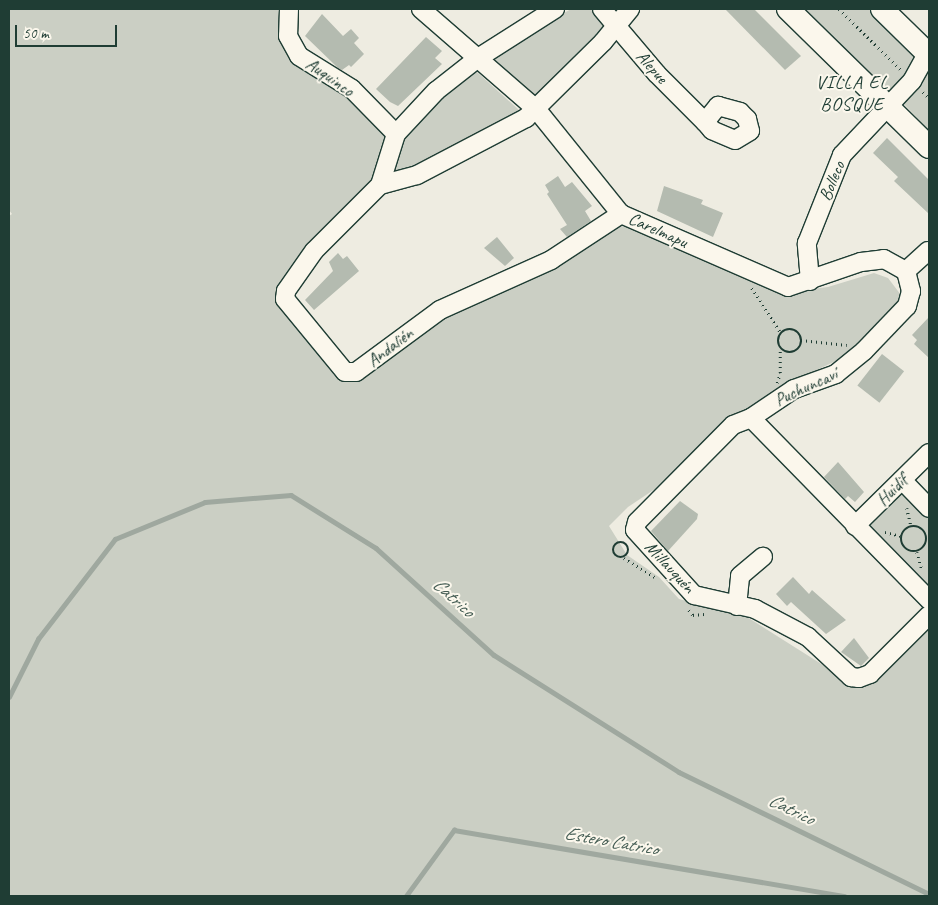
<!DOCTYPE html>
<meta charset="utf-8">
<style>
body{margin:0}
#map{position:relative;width:938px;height:905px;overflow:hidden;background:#eeece1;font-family:Caveat,sans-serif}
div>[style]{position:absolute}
.green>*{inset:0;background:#cbcfc4}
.stream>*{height:4.5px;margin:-2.25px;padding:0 2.25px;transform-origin:2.25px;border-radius:2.25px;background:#9fa89f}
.building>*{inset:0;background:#b4bbb0;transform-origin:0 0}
.path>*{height:2.5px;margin-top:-1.25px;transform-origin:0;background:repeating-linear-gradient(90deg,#1f3d34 0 1px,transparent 0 5px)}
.path>.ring{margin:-1.25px;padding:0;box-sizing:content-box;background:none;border:2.5px solid #1f3d34;border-radius:50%}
.roads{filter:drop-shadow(1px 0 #1f3d34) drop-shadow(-1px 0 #1f3d34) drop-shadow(0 1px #1f3d34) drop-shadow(0 -1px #1f3d34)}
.minor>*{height:18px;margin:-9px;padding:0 9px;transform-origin:9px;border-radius:9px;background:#fbf7ec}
.major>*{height:22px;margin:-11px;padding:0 11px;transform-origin:11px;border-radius:11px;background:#fbf7ec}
span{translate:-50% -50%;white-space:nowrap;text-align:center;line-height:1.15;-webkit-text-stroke:4px #fbf7ec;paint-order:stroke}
.street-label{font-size:18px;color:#1f3d34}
.neighbourhood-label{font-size:19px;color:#1f3d34;letter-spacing:1px}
.water-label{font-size:19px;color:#455d54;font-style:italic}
.frame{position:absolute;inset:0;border:10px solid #1f3d34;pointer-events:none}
.scale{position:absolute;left:15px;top:25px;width:102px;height:22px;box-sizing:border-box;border:2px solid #1f3d34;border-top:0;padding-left:6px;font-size:15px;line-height:18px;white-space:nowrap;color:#1f3d34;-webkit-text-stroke:4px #fbf7ec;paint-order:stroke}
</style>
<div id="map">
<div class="green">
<i style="clip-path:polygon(9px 9px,286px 9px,280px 21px,290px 55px,355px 100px,387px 135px,380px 149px,380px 167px,372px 177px,362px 210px,289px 292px,285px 312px,334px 375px,356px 379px,441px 316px,618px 226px,631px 227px,791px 296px,804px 290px,828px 287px,874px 273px,888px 278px,901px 295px,896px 313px,844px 357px,783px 386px,781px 397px,682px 471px,628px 507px,609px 526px,627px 555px,659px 577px,679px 599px,747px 617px,853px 684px,929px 606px,929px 896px,9px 896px,9px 216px,12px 214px,9px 210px)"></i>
<i style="clip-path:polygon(571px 9px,593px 9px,607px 23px,606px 28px,543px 96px,533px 98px,496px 69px,494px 60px,499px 51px)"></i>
<i style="clip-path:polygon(801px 9px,871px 9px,921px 58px,890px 96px)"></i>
<i style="clip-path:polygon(929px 67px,929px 130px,900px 100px)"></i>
<i style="clip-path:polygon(477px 72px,520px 111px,519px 115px,417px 167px,397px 173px,392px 166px,405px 133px,467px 73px)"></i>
<i style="clip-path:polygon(903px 491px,929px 517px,929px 587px,926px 588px,871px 534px,871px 523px)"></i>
</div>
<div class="stream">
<i style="left:9px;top:697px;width:65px;rotate:-63.4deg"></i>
<i style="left:38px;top:639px;width:126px;rotate:-52.4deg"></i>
<i style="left:115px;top:539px;width:97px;rotate:-22.3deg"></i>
<i style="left:205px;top:502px;width:86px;rotate:-4.7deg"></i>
<i style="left:291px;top:495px;width:100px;rotate:31.9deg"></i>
<i style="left:376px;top:548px;width:159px;rotate:42.2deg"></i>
<i style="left:494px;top:655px;width:219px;rotate:32.3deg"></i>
<i style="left:679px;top:772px;width:278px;rotate:26deg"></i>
<i style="left:406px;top:896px;width:82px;rotate:-54deg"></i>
<i style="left:454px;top:830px;width:396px;rotate:9.6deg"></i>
</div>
<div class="building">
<i style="clip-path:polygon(725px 9px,754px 9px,801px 56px,785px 70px)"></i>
<i style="clip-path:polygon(322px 14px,343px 36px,351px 29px,359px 38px,354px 43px,364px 54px,351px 67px,349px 65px,342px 70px,338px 68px,305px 36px)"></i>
<i style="clip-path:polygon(426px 37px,442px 51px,435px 58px,442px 64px,398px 106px,390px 102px,376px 89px)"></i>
<i style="clip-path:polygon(887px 138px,929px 180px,929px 214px,894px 181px,898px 177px,873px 153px)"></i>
<i style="clip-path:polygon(558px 176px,565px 187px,572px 182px,592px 206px,585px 211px,591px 221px,567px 237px,560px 229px,567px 225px,547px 194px,549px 192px,545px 185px)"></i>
<i style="clip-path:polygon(664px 186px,703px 200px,701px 204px,723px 213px,713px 237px,657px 211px)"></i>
<i style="clip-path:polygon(497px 237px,514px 258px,505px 266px,484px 248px)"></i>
<i style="clip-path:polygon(338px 253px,343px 259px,347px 256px,359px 271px,314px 310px,305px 300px,333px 271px,329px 262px)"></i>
<i style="clip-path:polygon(929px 317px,929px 358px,914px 344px,917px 340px,912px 335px)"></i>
<i style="left:882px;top:354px;width:28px;height:40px;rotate:38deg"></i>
<i style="clip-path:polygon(838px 462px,864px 492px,855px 502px,848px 496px,845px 499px,824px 477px)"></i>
<i style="clip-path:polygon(680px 501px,698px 514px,697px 519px,668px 551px,651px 531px)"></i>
<i style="clip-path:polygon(793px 577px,809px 594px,812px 590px,846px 620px,826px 634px,791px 602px,787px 606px,776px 594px)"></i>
<i style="clip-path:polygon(854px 638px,869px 658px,861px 666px,841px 652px)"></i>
</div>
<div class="path">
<i style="left:839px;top:9px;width:87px;rotate:44.5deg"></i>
<i style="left:923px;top:92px;width:8px;rotate:45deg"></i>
<i style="left:752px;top:288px;width:54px;rotate:57.2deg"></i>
<i class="ring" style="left:778px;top:329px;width:21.5px;height:21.5px"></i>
<i style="left:801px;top:340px;width:46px;rotate:6.2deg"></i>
<i style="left:777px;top:383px;width:10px;rotate:-73deg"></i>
<i style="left:780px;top:373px;width:24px;rotate:-90deg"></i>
<i style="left:907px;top:508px;width:18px;rotate:77deg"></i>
<i class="ring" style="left:901px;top:526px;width:23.5px;height:23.5px"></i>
<i style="left:885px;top:532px;width:16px;rotate:14deg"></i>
<i class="ring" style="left:613px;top:542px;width:13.5px;height:13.5px"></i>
<i style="left:917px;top:552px;width:19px;rotate:74deg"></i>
<i style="left:624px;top:558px;width:36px;rotate:32deg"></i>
<i style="left:689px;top:610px;width:6px;rotate:51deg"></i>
<i style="left:693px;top:615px;width:11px;rotate:-5deg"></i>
</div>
<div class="roads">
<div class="minor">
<i style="left:289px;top:9px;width:27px;rotate:92deg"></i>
<i style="left:288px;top:36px;width:23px;rotate:61deg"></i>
<i style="left:299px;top:56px;width:62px;rotate:31.9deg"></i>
<i style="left:352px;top:89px;width:63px;rotate:45.6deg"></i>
<i style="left:421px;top:9px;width:154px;rotate:41deg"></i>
<i style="left:537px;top:110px;width:134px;rotate:51.1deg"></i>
<i style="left:621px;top:214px;width:182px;rotate:23.6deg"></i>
<i style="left:788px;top:287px;width:77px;rotate:-18.9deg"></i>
<i style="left:861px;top:262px;width:23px;rotate:-7deg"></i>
<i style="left:884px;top:259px;width:25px;rotate:29deg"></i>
<i style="left:555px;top:9px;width:91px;rotate:147.5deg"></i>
<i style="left:478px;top:58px;width:53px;rotate:141.8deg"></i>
<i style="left:436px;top:91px;width:59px;rotate:132.9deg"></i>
<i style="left:396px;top:134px;width:53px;rotate:107.4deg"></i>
<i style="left:380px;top:185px;width:93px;rotate:135deg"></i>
<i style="left:314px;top:251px;width:49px;rotate:125deg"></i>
<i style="left:286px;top:291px;width:8px;rotate:97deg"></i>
<i style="left:285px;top:299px;width:94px;rotate:50.6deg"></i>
<i style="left:345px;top:372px;width:11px"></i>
<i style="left:356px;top:372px;width:104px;rotate:-36.4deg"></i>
<i style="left:440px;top:310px;width:122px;rotate:-24.2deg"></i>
<i style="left:551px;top:260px;width:84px;rotate:-33.3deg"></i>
<i style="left:602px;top:9px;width:85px;rotate:49.8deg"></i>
<i style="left:657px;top:74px;width:68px;rotate:45deg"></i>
<i style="left:718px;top:106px;width:23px;rotate:15deg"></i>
<i style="left:740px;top:112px;width:10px;rotate:45deg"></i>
<i style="left:747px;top:119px;width:12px;rotate:76deg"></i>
<i style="left:750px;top:131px;width:17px;rotate:149deg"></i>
<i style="left:735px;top:140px;width:25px;rotate:-157deg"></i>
<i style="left:712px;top:130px;width:11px;rotate:-131deg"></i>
<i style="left:705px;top:122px;width:21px;rotate:-51deg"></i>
<i style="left:380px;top:185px;width:38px;rotate:-15deg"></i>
<i style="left:417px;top:175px;width:123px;rotate:-27.6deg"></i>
<i style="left:526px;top:118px;width:108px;rotate:-44.6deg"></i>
<i style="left:603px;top:42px;width:43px;rotate:-50.7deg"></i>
<i style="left:928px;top:251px;width:30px;rotate:138deg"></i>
<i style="left:906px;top:271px;width:21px;rotate:76deg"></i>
<i style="left:911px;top:291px;width:16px;rotate:105deg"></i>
<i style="left:907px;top:306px;width:62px;rotate:133.7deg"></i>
<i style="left:864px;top:351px;width:36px;rotate:141deg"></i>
<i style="left:836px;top:374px;width:45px;rotate:160.3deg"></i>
<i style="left:794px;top:389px;width:52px;rotate:146deg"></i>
<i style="left:751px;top:418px;width:19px;rotate:159deg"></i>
<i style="left:733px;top:425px;width:136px;rotate:134.7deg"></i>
<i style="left:637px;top:522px;width:8px;rotate:104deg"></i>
<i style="left:635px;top:530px;width:88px;rotate:47.8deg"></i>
<i style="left:694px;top:595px;width:63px;rotate:12.9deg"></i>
<i style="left:755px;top:609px;width:60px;rotate:27.8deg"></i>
<i style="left:808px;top:637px;width:59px;rotate:42.9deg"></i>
<i style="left:851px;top:677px;width:8px;rotate:7deg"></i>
<i style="left:859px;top:678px;width:12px;rotate:-20deg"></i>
<i style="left:870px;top:674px;width:83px;rotate:-45deg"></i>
<i style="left:810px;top:281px;width:38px;rotate:-95deg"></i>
<i style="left:807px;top:243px;width:95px;rotate:-68.3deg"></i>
<i style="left:842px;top:155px;width:102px;rotate:-46.6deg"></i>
<i style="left:912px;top:81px;width:35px;rotate:-61deg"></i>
<i style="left:751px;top:418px;width:255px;rotate:45.6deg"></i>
<i style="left:902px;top:480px;width:39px;rotate:46deg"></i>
<i style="left:855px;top:526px;width:104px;rotate:-44.6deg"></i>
<i style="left:737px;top:606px;width:30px;rotate:-84deg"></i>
<i style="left:740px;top:576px;width:30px;rotate:-40deg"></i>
</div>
<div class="major">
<i style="left:788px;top:9px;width:197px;rotate:44.4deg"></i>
<i style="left:882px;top:9px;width:66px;rotate:44.4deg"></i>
</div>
</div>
<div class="street-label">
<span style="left:652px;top:67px;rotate:48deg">Alepue</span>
<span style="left:330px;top:77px;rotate:35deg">Auquinco</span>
<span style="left:832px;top:181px;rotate:-68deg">Bolleco</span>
<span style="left:658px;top:230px;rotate:24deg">Carelmapu</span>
<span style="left:390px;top:347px;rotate:-37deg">Andalién</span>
<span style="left:806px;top:387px;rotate:-25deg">Puchuncaví</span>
<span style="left:892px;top:490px;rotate:-45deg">Huidif</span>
<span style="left:670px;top:567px;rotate:47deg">Millauquén</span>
</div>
<div class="neighbourhood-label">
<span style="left:852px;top:94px">VILLA EL<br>BOSQUE</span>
</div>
<div class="water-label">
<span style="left:453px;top:598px;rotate:42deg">Catrico</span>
<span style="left:791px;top:810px;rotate:26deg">Catrico</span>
<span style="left:611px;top:842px;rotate:10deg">Estero Catrico</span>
</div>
<div class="frame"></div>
<div class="scale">50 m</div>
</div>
